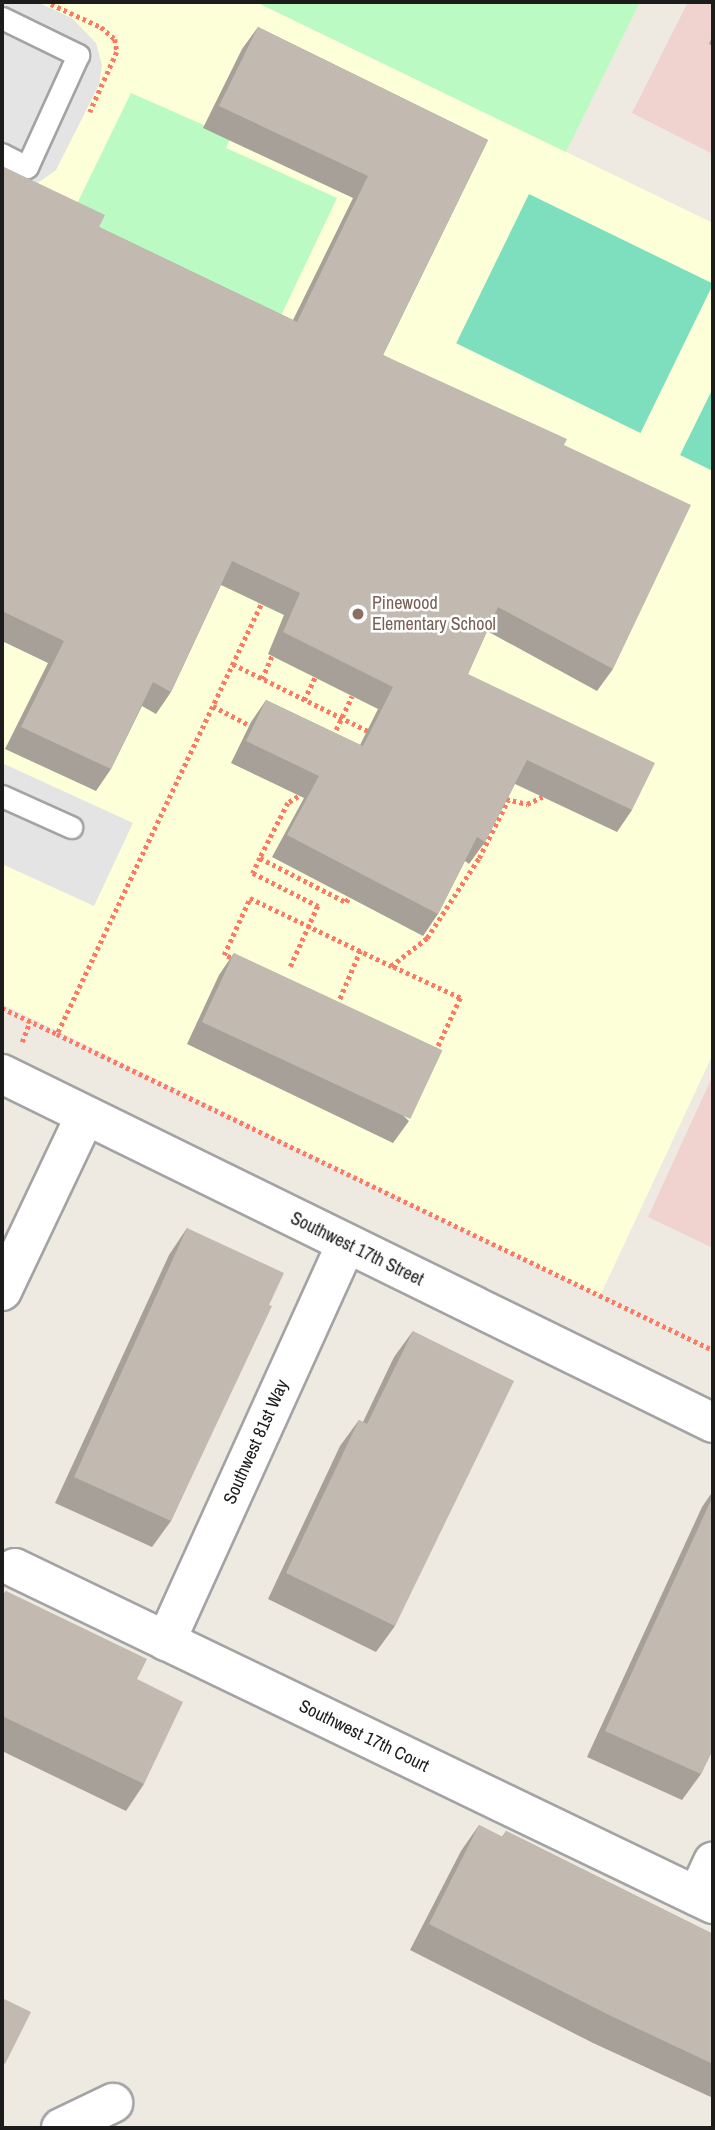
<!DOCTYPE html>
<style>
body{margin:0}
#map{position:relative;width:715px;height:2130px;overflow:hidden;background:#eeeae1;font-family:"Archivo Narrow",sans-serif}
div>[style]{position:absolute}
.commercial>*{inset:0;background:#f0d2cf}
.education>*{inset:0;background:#fdffd9}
.park>*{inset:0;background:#bcfac3}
.pitch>*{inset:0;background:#7ddfbd;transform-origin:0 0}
.parking>*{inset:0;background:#e4e4e4}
.path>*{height:4.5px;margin-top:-2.25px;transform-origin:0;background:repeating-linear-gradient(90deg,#fc7964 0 3.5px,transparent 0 7px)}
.roads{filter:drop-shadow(2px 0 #a3a3a3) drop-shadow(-2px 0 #a3a3a3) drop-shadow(0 2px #a3a3a3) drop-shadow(0 -2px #a3a3a3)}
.service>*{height:21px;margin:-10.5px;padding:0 10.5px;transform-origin:10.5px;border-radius:10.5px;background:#fff}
.minor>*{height:38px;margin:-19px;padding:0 19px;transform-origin:19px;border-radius:19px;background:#fff}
.wall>*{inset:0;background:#a7a098}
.building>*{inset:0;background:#c2bab1;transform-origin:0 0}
.dots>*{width:19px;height:19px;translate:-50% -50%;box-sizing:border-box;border:4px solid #fff;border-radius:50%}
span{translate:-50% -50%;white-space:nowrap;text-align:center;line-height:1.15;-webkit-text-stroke:5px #fff;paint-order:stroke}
.education-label{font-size:18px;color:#785e54}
.left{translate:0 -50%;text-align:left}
.street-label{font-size:18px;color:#1c1c1c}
.frame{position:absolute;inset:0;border:4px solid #1c1c1c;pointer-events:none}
</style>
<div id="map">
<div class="commercial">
<i style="clip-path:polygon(688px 2px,713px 2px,713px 154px,632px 113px)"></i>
<i style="clip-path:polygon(713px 1075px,713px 1248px,648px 1217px)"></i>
</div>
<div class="education">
<i style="clip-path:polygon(2px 2px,256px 2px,713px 223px,713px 1054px,600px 1296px,2px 1004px)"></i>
</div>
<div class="park">
<i style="clip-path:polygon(256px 2px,640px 2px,566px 152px)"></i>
<i style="clip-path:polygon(131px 93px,231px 137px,226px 148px,337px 198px,276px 326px,70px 218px)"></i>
</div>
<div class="pitch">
<i style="left:529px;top:194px;width:205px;height:166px;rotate:26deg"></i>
<i style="clip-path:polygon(713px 388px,713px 471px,680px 455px)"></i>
</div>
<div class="parking">
<i style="clip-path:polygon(2px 2px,37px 2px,72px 18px,96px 43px,102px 65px,99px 85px,56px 170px,35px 185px,2px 181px)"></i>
<i style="clip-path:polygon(2px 763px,133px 823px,94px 906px,2px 864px)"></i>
</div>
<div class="path">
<i style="left:51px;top:4px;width:55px;rotate:24.7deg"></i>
<i style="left:101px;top:27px;width:18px;rotate:41deg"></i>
<i style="left:115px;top:39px;width:13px;rotate:81deg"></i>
<i style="left:117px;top:52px;width:66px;rotate:114.2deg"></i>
<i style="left:264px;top:599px;width:482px;rotate:115.4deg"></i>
<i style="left:57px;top:1034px;width:728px;rotate:25.72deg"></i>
<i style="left:233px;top:664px;width:153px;rotate:26.4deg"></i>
<i style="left:262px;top:679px;width:25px;rotate:-67deg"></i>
<i style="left:304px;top:700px;width:25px;rotate:-64deg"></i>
<i style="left:213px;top:706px;width:41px;rotate:27.8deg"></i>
<i style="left:333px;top:736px;width:44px;rotate:-64.6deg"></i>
<i style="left:304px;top:793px;width:19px;rotate:148deg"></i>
<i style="left:288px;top:803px;width:62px;rotate:117deg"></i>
<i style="left:260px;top:858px;width:97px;rotate:27.1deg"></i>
<i style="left:346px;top:902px;width:6px;rotate:-59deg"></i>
<i style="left:506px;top:799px;width:22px;rotate:13deg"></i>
<i style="left:527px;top:804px;width:17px;rotate:-25deg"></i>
<i style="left:260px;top:858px;width:17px;rotate:115deg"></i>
<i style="left:253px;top:873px;width:73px;rotate:26.9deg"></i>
<i style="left:318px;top:906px;width:68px;rotate:114.3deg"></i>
<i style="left:237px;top:960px;width:14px;rotate:-159deg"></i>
<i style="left:224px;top:955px;width:63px;rotate:-65.5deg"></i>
<i style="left:250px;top:898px;width:157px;rotate:25.7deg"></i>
<i style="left:337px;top:1005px;width:59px;rotate:-66.9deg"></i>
<i style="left:2px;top:1008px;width:61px;rotate:25.3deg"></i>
<i style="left:22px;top:1042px;width:22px;rotate:-69deg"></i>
<i style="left:435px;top:1052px;width:60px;rotate:-65.2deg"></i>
<i style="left:460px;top:998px;width:76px;rotate:-155.1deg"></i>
<i style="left:391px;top:966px;width:46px;rotate:-37.9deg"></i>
<i style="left:427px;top:938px;width:95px;rotate:-57deg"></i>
<i style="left:479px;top:858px;width:65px;rotate:-63.4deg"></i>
</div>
<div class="roads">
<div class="service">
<i style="left:2px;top:18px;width:85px;rotate:26deg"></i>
<i style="left:78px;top:55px;width:123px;rotate:114.5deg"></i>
<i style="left:27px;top:167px;width:28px;rotate:-153deg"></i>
<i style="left:2px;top:796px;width:76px;rotate:24.2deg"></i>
</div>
<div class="minor">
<i style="left:2px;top:1074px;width:792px;rotate:26.14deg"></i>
<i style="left:2px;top:1291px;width:194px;rotate:-64.6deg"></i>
<i style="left:15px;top:1568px;width:775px;rotate:25.71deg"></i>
<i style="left:166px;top:1641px;width:436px;rotate:-65.6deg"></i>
<i style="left:697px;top:1896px;width:38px;rotate:-65deg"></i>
<i style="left:61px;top:2128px;width:58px;rotate:-25.7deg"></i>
</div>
</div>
<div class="wall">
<i style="clip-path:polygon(258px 27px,488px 140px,383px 355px,564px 445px,613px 669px,597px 691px,487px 631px,468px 674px,632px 810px,617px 832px,515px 784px,485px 842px,469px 864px,465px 861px,438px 914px,423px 936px,272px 857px,304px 798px,231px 763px,251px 722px,266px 700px,360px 745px,378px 709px,268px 654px,284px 615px,221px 585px,171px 692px,156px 714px,142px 706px,111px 769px,96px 791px,5px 749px,48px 663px,2px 641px,2px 166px,99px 227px,293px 320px,353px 198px,203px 128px,242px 49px)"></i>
<i style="clip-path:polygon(713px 34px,713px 46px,709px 44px)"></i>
<i style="clip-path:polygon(234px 953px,409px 1121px,393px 1143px,187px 1044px,219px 975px)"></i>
<i style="clip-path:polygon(187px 1228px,269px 1305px,171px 1521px,152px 1547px,55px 1503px,169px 1255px)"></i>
<i style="clip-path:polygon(413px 1331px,395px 1626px,376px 1652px,268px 1599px,340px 1446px,359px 1420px,363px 1422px,394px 1357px)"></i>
<i style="clip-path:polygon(713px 1491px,713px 1749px,701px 1774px,682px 1800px,587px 1757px,702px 1507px)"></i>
<i style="clip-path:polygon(6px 1591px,137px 1679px,144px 1784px,126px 1811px,2px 1751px,2px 1597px)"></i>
<i style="clip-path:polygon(479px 1825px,502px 1837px,506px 1831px,713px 1934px,713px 2098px,593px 2043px,410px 1950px,461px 1851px)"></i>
</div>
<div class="building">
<i style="clip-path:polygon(258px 27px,488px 140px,383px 355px,567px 439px,564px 445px,691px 505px,613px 669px,498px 607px,468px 674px,655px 763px,632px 810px,527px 760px,485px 842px,477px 837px,438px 914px,287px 835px,319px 776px,246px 741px,266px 700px,363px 746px,393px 687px,283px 632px,300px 593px,232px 561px,171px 692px,153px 682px,111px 769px,21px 727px,64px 641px,2px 611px,2px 166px,105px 215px,99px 227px,297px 322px,368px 176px,219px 106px)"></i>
<i style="left:234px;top:953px;width:230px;height:76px;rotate:25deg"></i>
<i style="clip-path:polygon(187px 1228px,284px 1273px,269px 1305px,272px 1306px,171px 1521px,74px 1477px)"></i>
<i style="clip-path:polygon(413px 1331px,514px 1381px,395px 1626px,286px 1573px,359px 1420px,367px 1424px)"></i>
<i style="clip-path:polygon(713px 1496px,713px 1749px,701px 1774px,605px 1731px)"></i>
<i style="clip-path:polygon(6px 1591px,147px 1659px,137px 1679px,183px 1702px,144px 1784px,2px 1716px,2px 1599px)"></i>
<i style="clip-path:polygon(479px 1825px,503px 1837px,506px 1831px,713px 1934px,713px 2064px,611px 2016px,429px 1924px)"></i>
<i style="clip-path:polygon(2px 1998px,31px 2012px,5px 2064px,2px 2062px)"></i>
</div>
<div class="dots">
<i style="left:358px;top:614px;background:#8d6e63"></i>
</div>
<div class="education-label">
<span class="left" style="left:372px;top:614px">Pinewood<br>Elementary School</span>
</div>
<div class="street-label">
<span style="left:357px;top:1249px;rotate:26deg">Southwest 17th Street</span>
<span style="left:256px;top:1442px;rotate:-66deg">Southwest 81st Way</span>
<span style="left:364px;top:1736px;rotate:26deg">Southwest 17th Court</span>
</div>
<div class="frame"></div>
</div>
